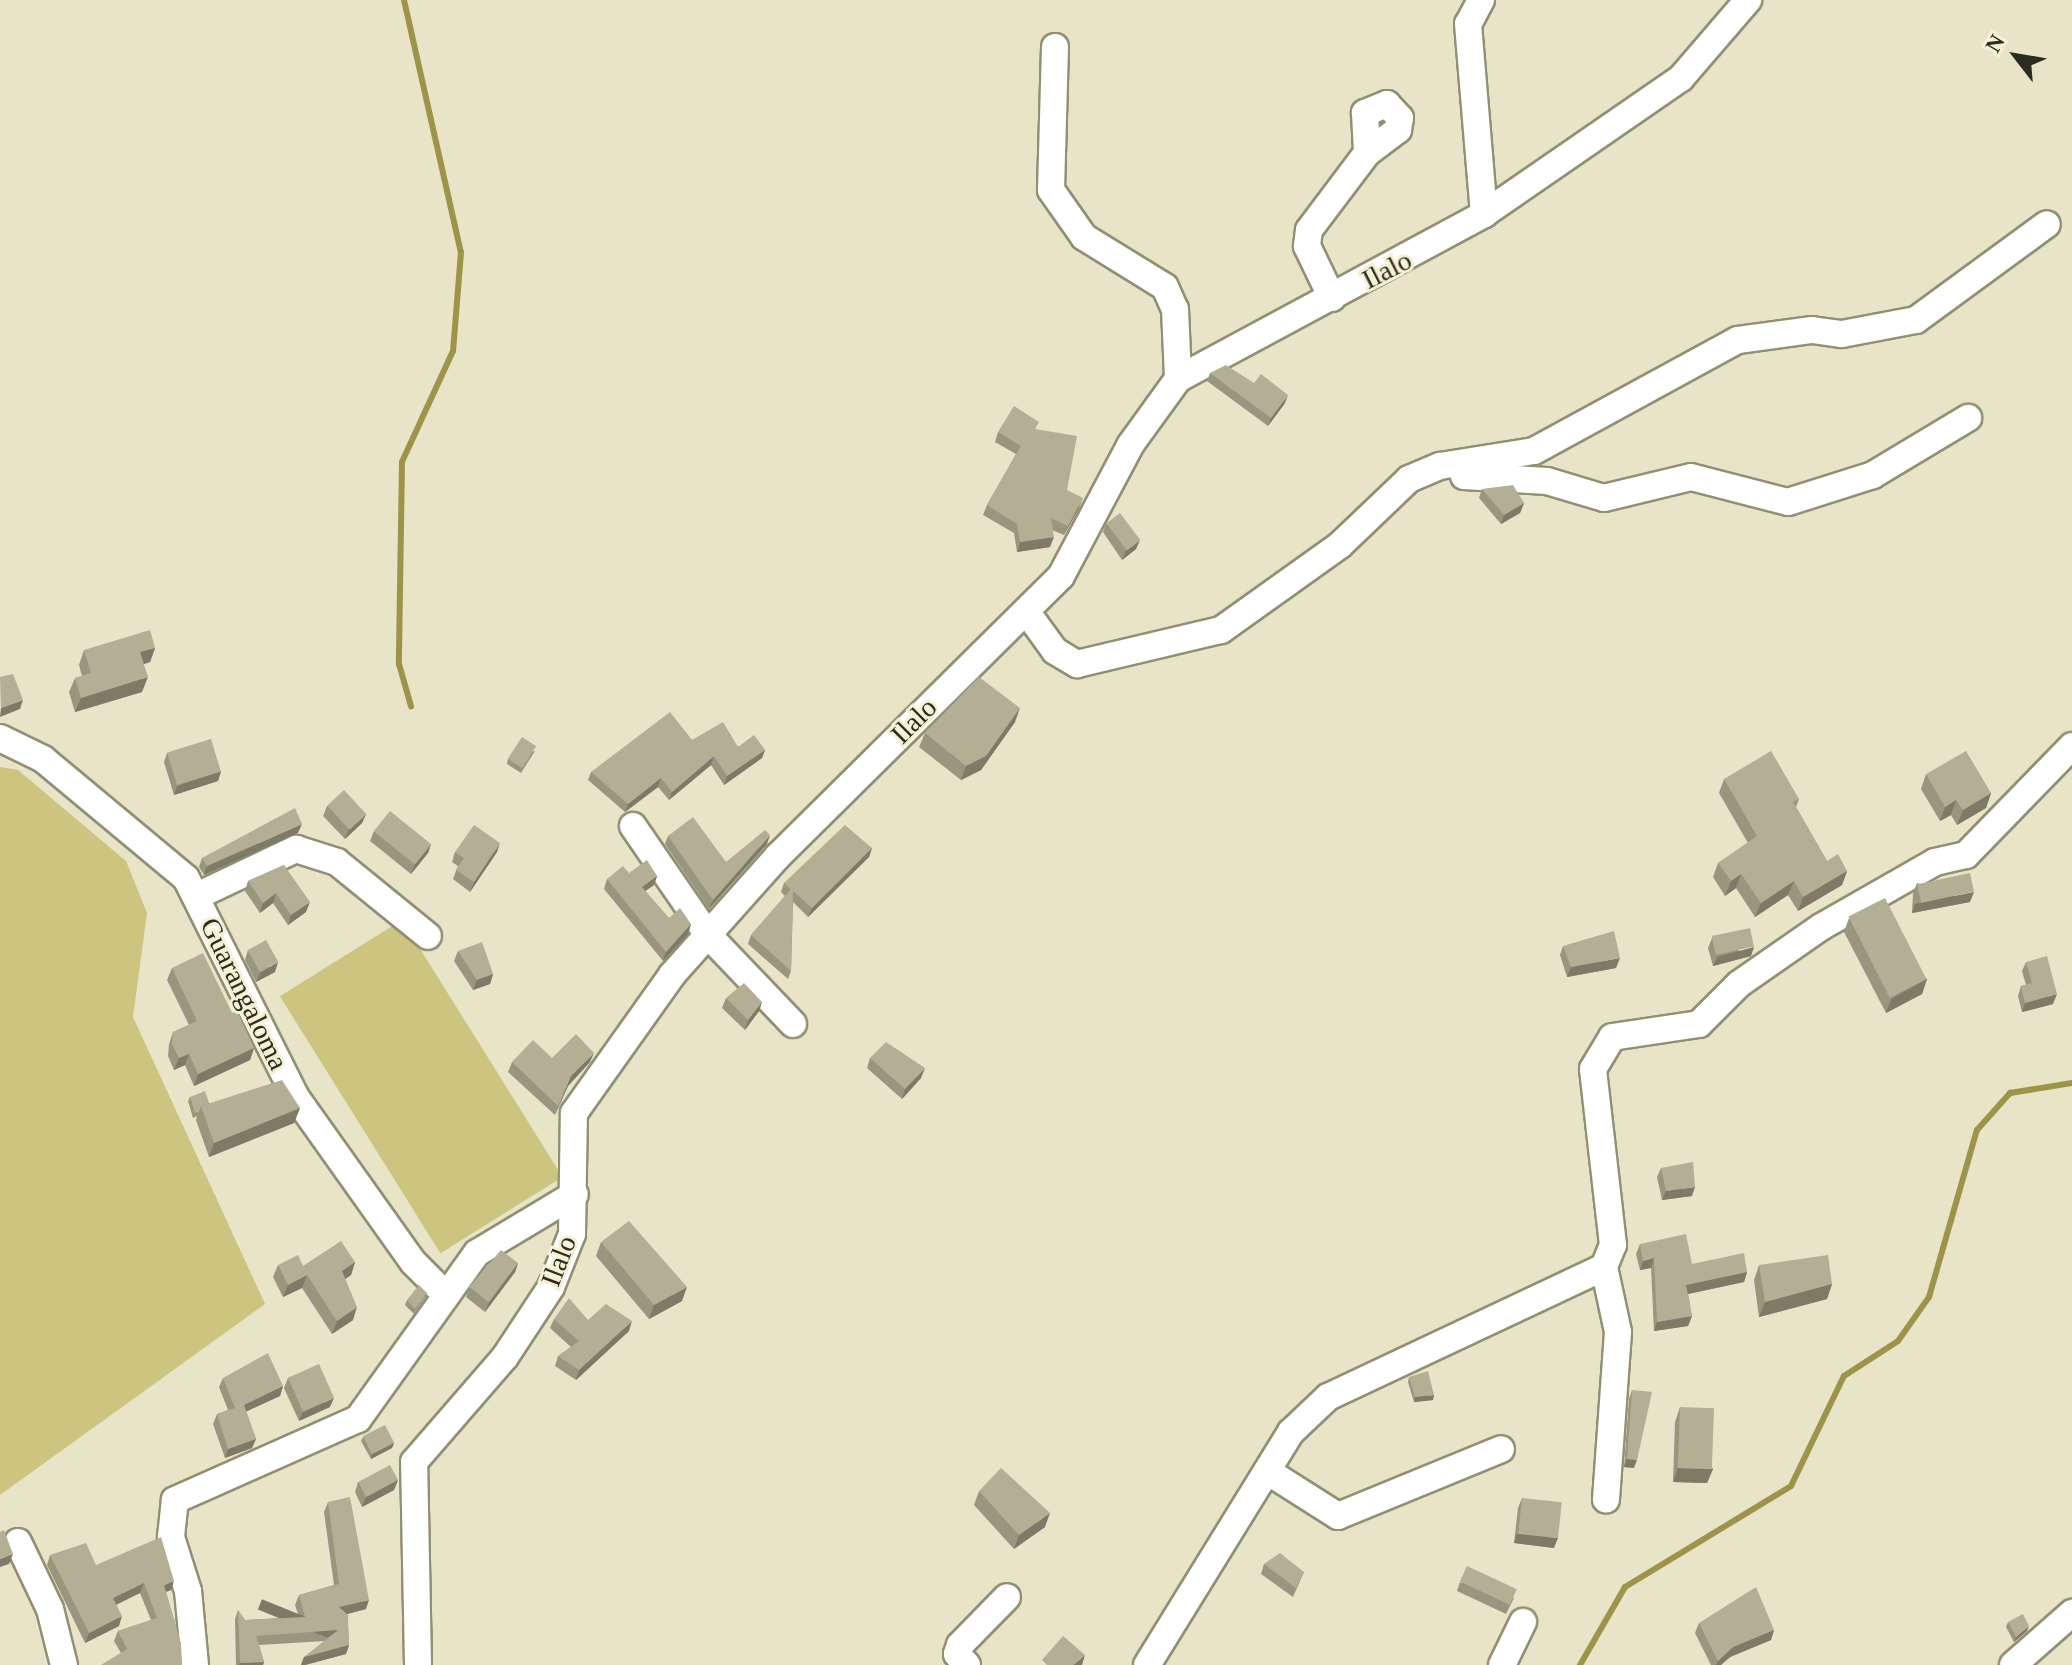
<!DOCTYPE html>
<style>
body{margin:0}
#map{position:relative;width:2072px;height:1665px;overflow:hidden;background:#e7e4c7;font-family:Georgia,serif}
div>[style]{position:absolute}
.green>*{inset:0;background:#ccc47f;transform-origin:0 0}
.stream>*{height:6px;margin:-3px;padding:0 3px;transform-origin:3px;border-radius:3px;background:#9d9449}
.roads{filter:drop-shadow(2px 0 #928f74) drop-shadow(-2px 0 #928f74) drop-shadow(0 2px #928f74) drop-shadow(0 -2px #928f74)}
.minor>*{height:26px;margin:-13px;padding:0 13px;transform-origin:13px;border-radius:13px;background:#fff}
.wall>*{inset:0;background:#99967f}
.shaded-wall>*{inset:0;background:#7d7a68;transform-origin:0 0}
.building>*{inset:0;background:#b2af94;transform-origin:0 0}
span{translate:-50% -50%;white-space:nowrap;text-align:center;line-height:1.15;-webkit-text-stroke:6px #f4f1d4;paint-order:stroke}
.street-label{font-size:28px;color:#2c2b20}
.north{position:absolute;left:1976px;top:16px;width:80px;height:80px;-webkit-text-stroke:6px #f4f1d4;paint-order:stroke;rotate:301deg;font-size:22px;font-weight:700;line-height:32px;text-align:center;color:#2c2b20}
.north::after{content:'';display:block;margin:auto;width:28px;height:36px;background:#2c2b20;clip-path:polygon(50% 0,100% 100%,50% 72%,0 100%)}
</style>
<div id="map">
<div class="green">
<i style="clip-path:polygon(0 767px,18px 770px,126px 861px,147px 913px,133px 1017px,265px 1304px,0 1495px)"></i>
<i style="left:402px;top:920px;width:303px;height:144px;rotate:58deg"></i>
</div>
<div class="stream">
<i style="left:404px;top:0;width:258px;rotate:77.3deg"></i>
<i style="left:461px;top:252px;width:99px;rotate:94.6deg"></i>
<i style="left:453px;top:351px;width:122px;rotate:114.7deg"></i>
<i style="left:402px;top:462px;width:202px;rotate:90.9deg"></i>
<i style="left:399px;top:664px;width:44px;rotate:74.1deg"></i>
<i style="left:1580px;top:1665px;width:90px;rotate:-60deg"></i>
<i style="left:1625px;top:1587px;width:194px;rotate:-31.3deg"></i>
<i style="left:1791px;top:1486px;width:122px;rotate:-64.3deg"></i>
<i style="left:1844px;top:1376px;width:64px;rotate:-32.9deg"></i>
<i style="left:1898px;top:1341px;width:54px;rotate:-54.8deg"></i>
<i style="left:1929px;top:1297px;width:174px;rotate:-74deg"></i>
<i style="left:1977px;top:1130px;width:50px;rotate:-48.3deg"></i>
<i style="left:2010px;top:1093px;width:63px;rotate:-9.2deg"></i>
</div>
<div class="roads">
<div class="minor">
<i style="left:1481px;top:0;width:27px;rotate:118deg"></i>
<i style="left:1468px;top:24px;width:191px;rotate:85.2deg"></i>
<i style="left:1055px;top:47px;width:143px;rotate:91.6deg"></i>
<i style="left:1051px;top:190px;width:57px;rotate:54.9deg"></i>
<i style="left:1084px;top:237px;width:95px;rotate:31.7deg"></i>
<i style="left:1165px;top:287px;width:24px;rotate:66deg"></i>
<i style="left:1175px;top:309px;width:70px;rotate:87.5deg"></i>
<i style="left:1332px;top:298px;width:58px;rotate:-115.7deg"></i>
<i style="left:1307px;top:246px;width:16px;rotate:-83deg"></i>
<i style="left:1309px;top:230px;width:96px;rotate:-53deg"></i>
<i style="left:1367px;top:153px;width:39px;rotate:-37deg"></i>
<i style="left:1398px;top:130px;width:12px;rotate:-81deg"></i>
<i style="left:1400px;top:118px;width:19px;rotate:-133deg"></i>
<i style="left:1387px;top:104px;width:24px;rotate:158deg"></i>
<i style="left:1365px;top:113px;width:40px;rotate:87.1deg"></i>
<i style="left:1464px;top:476px;width:83px;rotate:3.4deg"></i>
<i style="left:1547px;top:481px;width:59px;rotate:16.6deg"></i>
<i style="left:1604px;top:498px;width:89px;rotate:-13.6deg"></i>
<i style="left:1691px;top:477px;width:100px;rotate:14.5deg"></i>
<i style="left:1788px;top:502px;width:89px;rotate:-17.6deg"></i>
<i style="left:1873px;top:475px;width:111px;rotate:-31deg"></i>
<i style="left:1026px;top:611px;width:49px;rotate:54.1deg"></i>
<i style="left:1055px;top:651px;width:26px;rotate:31deg"></i>
<i style="left:1077px;top:664px;width:148px;rotate:-13.3deg"></i>
<i style="left:1221px;top:630px;width:146px;rotate:-35.5deg"></i>
<i style="left:1340px;top:545px;width:95px;rotate:-43.7deg"></i>
<i style="left:1409px;top:479px;width:34px;rotate:-23deg"></i>
<i style="left:1440px;top:466px;width:95px;rotate:-9.1deg"></i>
<i style="left:1534px;top:451px;width:232px;rotate:-28.6deg"></i>
<i style="left:1738px;top:340px;width:75px;rotate:-7.7deg"></i>
<i style="left:1812px;top:330px;width:30px;rotate:8deg"></i>
<i style="left:1842px;top:334px;width:75px;rotate:-10.7deg"></i>
<i style="left:1916px;top:320px;width:162px;rotate:-36.2deg"></i>
<i style="left:0;top:738px;width:48px;rotate:26deg"></i>
<i style="left:43px;top:759px;width:186px;rotate:39.8deg"></i>
<i style="left:186px;top:878px;width:244px;rotate:63.4deg"></i>
<i style="left:295px;top:1096px;width:204px;rotate:54.6deg"></i>
<i style="left:413px;top:1262px;width:47px;rotate:45deg"></i>
<i style="left:633px;top:826px;width:132px;rotate:55.5deg"></i>
<i style="left:708px;top:935px;width:123px;rotate:46.3deg"></i>
<i style="left:197px;top:896px;width:110px;rotate:-25.4deg"></i>
<i style="left:296px;top:849px;width:43px;rotate:17.6deg"></i>
<i style="left:337px;top:862px;width:117px;rotate:39.1deg"></i>
<i style="left:1604px;top:1267px;width:66px;rotate:77.8deg"></i>
<i style="left:1618px;top:1332px;width:168px;rotate:94.1deg"></i>
<i style="left:1267px;top:1471px;width:84px;rotate:32.4deg"></i>
<i style="left:1338px;top:1516px;width:176px;rotate:-22.3deg"></i>
<i style="left:18px;top:1542px;width:74px;rotate:64.5deg"></i>
<i style="left:50px;top:1609px;width:58px;rotate:76deg"></i>
<i style="left:195px;top:1665px;width:74px;rotate:-95.4deg"></i>
<i style="left:188px;top:1591px;width:57px;rotate:-107.5deg"></i>
<i style="left:171px;top:1537px;width:37px;rotate:-84deg"></i>
<i style="left:175px;top:1500px;width:200px;rotate:-23.9deg"></i>
<i style="left:358px;top:1419px;width:204px;rotate:-54.4deg"></i>
<i style="left:477px;top:1253px;width:114px;rotate:-31deg"></i>
<i style="left:418px;top:1665px;width:203px;rotate:-91.1deg"></i>
<i style="left:414px;top:1462px;width:139px;rotate:-49.1deg"></i>
<i style="left:505px;top:1357px;width:84px;rotate:-56.7deg"></i>
<i style="left:551px;top:1287px;width:57px;rotate:-68.4deg"></i>
<i style="left:572px;top:1234px;width:121px;rotate:-89.1deg"></i>
<i style="left:574px;top:1113px;width:169px;rotate:-54.6deg"></i>
<i style="left:672px;top:975px;width:159px;rotate:-48.3deg"></i>
<i style="left:778px;top:856px;width:398px;rotate:-44.7deg"></i>
<i style="left:1061px;top:576px;width:149px;rotate:-62.1deg"></i>
<i style="left:1131px;top:444px;width:80px;rotate:-54.1deg"></i>
<i style="left:1178px;top:379px;width:348px;rotate:-28.3deg"></i>
<i style="left:1484px;top:214px;width:239px;rotate:-34.6deg"></i>
<i style="left:1681px;top:78px;width:103px;rotate:-49.3deg"></i>
<i style="left:967px;top:1665px;width:15px;rotate:-132deg"></i>
<i style="left:957px;top:1654px;width:9px;rotate:-72deg"></i>
<i style="left:960px;top:1645px;width:67px;rotate:-45.6deg"></i>
<i style="left:1147px;top:1665px;width:274px;rotate:-58.3deg"></i>
<i style="left:1291px;top:1432px;width:51px;rotate:-43.4deg"></i>
<i style="left:1328px;top:1397px;width:305px;rotate:-25.2deg"></i>
<i style="left:1604px;top:1267px;width:24px;rotate:-68deg"></i>
<i style="left:1613px;top:1245px;width:177px;rotate:-96.5deg"></i>
<i style="left:1593px;top:1069px;width:37px;rotate:-59deg"></i>
<i style="left:1612px;top:1037px;width:88px;rotate:-8.5deg"></i>
<i style="left:1699px;top:1024px;width:57px;rotate:-45deg"></i>
<i style="left:1739px;top:984px;width:100px;rotate:-34.8deg"></i>
<i style="left:1821px;top:927px;width:131px;rotate:-29.7deg"></i>
<i style="left:1935px;top:862px;width:32px;rotate:-13deg"></i>
<i style="left:1966px;top:855px;width:152px;rotate:-45.8deg"></i>
<i style="left:1502px;top:1665px;width:48px;rotate:-64deg"></i>
<i style="left:2013px;top:1665px;width:79px;rotate:-41.4deg"></i>
</div>
</div>
<div class="wall">
<i style="clip-path:polygon(1210px 373px,1254px 383px,1285px 403px,1268px 426px,1207px 381px)"></i>
<i style="clip-path:polygon(1036px 429px,1067px 490px,1079px 508px,1064px 535px,1052px 530px,1050px 547px,1017px 552px,1014px 533px,983px 515px,987px 505px,1016px 454px,995px 442px,998px 432px)"></i>
<i style="clip-path:polygon(1482px 489px,1524px 503px,1520px 513px,1501px 524px,1479px 498px)"></i>
<i style="clip-path:polygon(1106px 523px,1136px 549px,1122px 560px,1103px 532px)"></i>
<i style="clip-path:polygon(155px 648px,150px 662px,143px 664px,142px 692px,75px 712px,69px 692px,75px 678px,82px 676px,79px 665px,84px 650px)"></i>
<i style="clip-path:polygon(1015px 722px,981px 770px,961px 780px,919px 747px,925px 733px)"></i>
<i style="clip-path:polygon(692px 740px,765px 750px,762px 758px,724px 785px,711px 765px,669px 800px,658px 787px,625px 812px,588px 780px,591px 772px)"></i>
<i style="clip-path:polygon(535px 751px,521px 773px,507px 764px,508px 759px)"></i>
<i style="clip-path:polygon(167px 753px,221px 771px,218px 781px,174px 795px,164px 762px)"></i>
<i style="clip-path:polygon(1926px 774px,1991px 793px,1986px 808px,1957px 825px,1951px 815px,1940px 821px,1921px 789px)"></i>
<i style="clip-path:polygon(1724px 779px,1799px 799px,1796px 807px,1827px 861px,1847px 871px,1842px 885px,1798px 911px,1788px 895px,1755px 917px,1736px 888px,1725px 896px,1713px 877px,1718px 863px,1748px 843px,1719px 793px)"></i>
<i style="clip-path:polygon(327px 806px,366px 814px,362px 823px,345px 839px,323px 816px)"></i>
<i style="clip-path:polygon(374px 831px,431px 844px,428px 853px,411px 874px,370px 841px)"></i>
<i style="clip-path:polygon(298px 833px,204px 875px,199px 867px,202px 858px)"></i>
<i style="clip-path:polygon(668px 836px,726px 862px,767px 844px,709px 909px,665px 844px)"></i>
<i style="clip-path:polygon(872px 848px,869px 857px,808px 917px,793px 902px,791px 971px,788px 979px,748px 944px,751px 935px,785px 896px,781px 892px,784px 883px)"></i>
<i style="clip-path:polygon(455px 852px,497px 852px,470px 892px,453px 879px,458px 866px,452px 862px)"></i>
<i style="clip-path:polygon(284px 865px,306px 912px,288px 925px,273px 903px,260px 913px,245px 891px,248px 881px)"></i>
<i style="clip-path:polygon(629px 873px,657px 876px,654px 885px,645px 891px,669px 918px,691px 924px,688px 934px,663px 961px,604px 889px,607px 879px)"></i>
<i style="clip-path:polygon(1917px 883px,1970px 902px,1912px 913px,1913px 893px)"></i>
<i style="clip-path:polygon(1849px 918px,1927px 979px,1922px 994px,1886px 1013px,1844px 932px)"></i>
<i style="clip-path:polygon(1712px 938px,1751px 956px,1713px 966px,1708px 948px)"></i>
<i style="clip-path:polygon(1563px 946px,1616px 968px,1567px 977px,1560px 955px)"></i>
<i style="clip-path:polygon(248px 950px,275px 972px,256px 982px,245px 960px)"></i>
<i style="clip-path:polygon(458px 951px,493px 974px,490px 984px,473px 990px,454px 961px)"></i>
<i style="clip-path:polygon(2026px 962px,2053px 1004px,2022px 1012px,2018px 996px,2021px 986px,2026px 985px,2022px 971px)"></i>
<i style="clip-path:polygon(172px 968px,232px 1013px,254px 1048px,250px 1060px,194px 1086px,185px 1065px,174px 1070px,168px 1056px,169px 1044px,173px 1032px,189px 1025px,167px 980px)"></i>
<i style="clip-path:polygon(726px 998px,762px 1002px,759px 1011px,745px 1030px,722px 1008px)"></i>
<i style="clip-path:polygon(552px 1058px,590px 1062px,568px 1086px,555px 1115px,508px 1072px,512px 1062px)"></i>
<i style="clip-path:polygon(870px 1058px,921px 1078px,902px 1099px,867px 1068px)"></i>
<i style="clip-path:polygon(190px 1097px,209px 1103px,300px 1108px,294px 1123px,209px 1157px,196px 1120px,197px 1116px,193px 1118px,188px 1101px)"></i>
<i style="clip-path:polygon(1661px 1168px,1692px 1196px,1662px 1200px,1657px 1177px)"></i>
<i style="clip-path:polygon(601px 1242px,682px 1301px,649px 1319px,596px 1256px)"></i>
<i style="clip-path:polygon(1640px 1244px,1692px 1264px,1747px 1272px,1744px 1282px,1688px 1294px,1692px 1316px,1688px 1326px,1654px 1331px,1651px 1268px,1640px 1270px,1636px 1254px)"></i>
<i style="clip-path:polygon(355px 1262px,351px 1275px,345px 1279px,353px 1320px,332px 1334px,302px 1288px,283px 1297px,273px 1277px,278px 1265px,303px 1266px)"></i>
<i style="clip-path:polygon(518px 1263px,515px 1272px,485px 1312px,466px 1297px,469px 1287px)"></i>
<i style="clip-path:polygon(1759px 1265px,1832px 1284px,1827px 1299px,1759px 1317px,1754px 1280px)"></i>
<i style="clip-path:polygon(427px 1293px,425px 1298px,414px 1314px,405px 1305px,407px 1300px)"></i>
<i style="clip-path:polygon(554px 1319px,588px 1320px,629px 1331px,576px 1380px,555px 1366px,558px 1356px,571px 1347px,550px 1328px)"></i>
<i style="clip-path:polygon(1409px 1377px,1433px 1400px,1414px 1402px,1408px 1382px)"></i>
<i style="clip-path:polygon(223px 1378px,283px 1386px,280px 1396px,246px 1411px,256px 1439px,252px 1448px,225px 1458px,213px 1424px,217px 1414px,228px 1410px,219px 1387px)"></i>
<i style="clip-path:polygon(288px 1378px,330px 1407px,299px 1421px,284px 1388px)"></i>
<i style="clip-path:polygon(1632px 1390px,1634px 1468px,1624px 1467px,1629px 1399px)"></i>
<i style="clip-path:polygon(1680px 1407px,1713px 1469px,1707px 1483px,1673px 1482px,1675px 1422px)"></i>
<i style="clip-path:polygon(363px 1437px,394px 1443px,392px 1448px,371px 1459px,361px 1441px)"></i>
<i style="clip-path:polygon(398px 1480px,394px 1490px,362px 1507px,355px 1492px,358px 1482px)"></i>
<i style="clip-path:polygon(979px 1491px,1045px 1527px,1014px 1549px,974px 1505px)"></i>
<i style="clip-path:polygon(1522px 1498px,1554px 1548px,1514px 1543px,1518px 1508px)"></i>
<i style="clip-path:polygon(328px 1502px,366px 1609px,347px 1614px,349px 1645px,346px 1654px,305px 1665px,301px 1665px,304px 1657px,325px 1641px,259px 1645px,264px 1662px,263px 1665px,236px 1665px,235px 1619px,238px 1610px,245px 1620px,299px 1617px,295px 1605px,299px 1595px,334px 1585px,324px 1512px)"></i>
<i style="clip-path:polygon(50px 1555px,96px 1565px,171px 1590px,166px 1592px,181px 1644px,121px 1653px,114px 1641px,118px 1631px,151px 1620px,140px 1593px,116px 1604px,119px 1626px,85px 1643px,47px 1565px)"></i>
<i style="clip-path:polygon(1264px 1564px,1304px 1572px,1293px 1597px,1261px 1574px)"></i>
<i style="clip-path:polygon(1460px 1582px,1514px 1598px,1506px 1614px,1457px 1591px)"></i>
<i style="clip-path:polygon(2008px 1622px,2027px 1631px,2014px 1642px,2006px 1627px)"></i>
<i style="clip-path:polygon(1699px 1623px,1774px 1630px,1771px 1640px,1730px 1657px,1721px 1665px,1711px 1665px,1695px 1633px)"></i>
</div>
<div class="shaded-wall">
<i style="clip-path:polygon(1288px 395px,1285px 403px,1268px 426px,1271px 418px)"></i>
<i style="clip-path:polygon(1083px 498px,1079px 508px,1064px 535px,1068px 526px)"></i>
<i style="clip-path:polygon(1524px 503px,1520px 513px,1501px 524px,1504px 515px)"></i>
<i style="clip-path:polygon(1054px 537px,1050px 547px,1017px 552px,1020px 542px)"></i>
<i style="clip-path:polygon(1140px 540px,1136px 549px,1122px 560px,1126px 550px)"></i>
<i style="clip-path:polygon(155px 648px,150px 662px,135px 667px,140px 652px)"></i>
<i style="clip-path:polygon(148px 677px,142px 692px,75px 712px,81px 698px)"></i>
<i style="clip-path:polygon(23px 700px,20px 709px,0 717px,1px 708px)"></i>
<i style="clip-path:polygon(1020px 708px,1015px 722px,981px 770px,961px 780px,966px 766px)"></i>
<i style="clip-path:polygon(765px 750px,762px 758px,724px 785px,727px 776px)"></i>
<i style="clip-path:polygon(714px 756px,711px 765px,669px 800px,672px 792px)"></i>
<i style="clip-path:polygon(221px 771px,218px 781px,174px 795px,177px 786px)"></i>
<i style="clip-path:polygon(661px 778px,658px 787px,625px 812px,628px 804px)"></i>
<i style="clip-path:polygon(1991px 793px,1986px 808px,1957px 825px,1963px 810px)"></i>
<i style="clip-path:polygon(1956px 800px,1951px 815px,1940px 821px,1945px 807px)"></i>
<i style="clip-path:polygon(366px 814px,362px 823px,345px 839px,349px 829px)"></i>
<i style="clip-path:polygon(302px 824px,298px 833px,204px 875px,207px 866px)"></i>
<i style="clip-path:polygon(770px 835px,767px 844px,709px 909px,713px 900px)"></i>
<i style="clip-path:polygon(500px 843px,497px 852px,470px 892px,474px 882px)"></i>
<i style="clip-path:polygon(431px 844px,428px 853px,411px 874px,415px 864px)"></i>
<i style="clip-path:polygon(872px 848px,869px 857px,808px 917px,812px 908px)"></i>
<i style="clip-path:polygon(1847px 871px,1842px 885px,1798px 911px,1803px 897px)"></i>
<i style="clip-path:polygon(1741px 874px,1736px 888px,1725px 896px,1731px 881px)"></i>
<i style="clip-path:polygon(657px 876px,654px 885px,638px 896px,642px 887px)"></i>
<i style="clip-path:polygon(1794px 881px,1788px 895px,1755px 917px,1761px 903px)"></i>
<i style="clip-path:polygon(1974px 892px,1970px 902px,1912px 913px,1915px 904px)"></i>
<i style="clip-path:polygon(276px 893px,273px 903px,260px 913px,263px 903px)"></i>
<i style="clip-path:polygon(310px 902px,306px 912px,288px 925px,291px 915px)"></i>
<i style="clip-path:polygon(691px 924px,688px 934px,663px 961px,666px 952px)"></i>
<i style="clip-path:polygon(1754px 947px,1751px 956px,1713px 966px,1717px 957px)"></i>
<i style="clip-path:polygon(1620px 958px,1616px 968px,1567px 977px,1571px 967px)"></i>
<i style="clip-path:polygon(278px 962px,275px 972px,256px 982px,260px 973px)"></i>
<i style="clip-path:polygon(493px 974px,490px 984px,473px 990px,477px 980px)"></i>
<i style="clip-path:polygon(1927px 979px,1922px 994px,1886px 1013px,1891px 999px)"></i>
<i style="clip-path:polygon(2057px 994px,2053px 1004px,2022px 1012px,2025px 1003px)"></i>
<i style="clip-path:polygon(762px 1002px,759px 1011px,745px 1030px,748px 1020px)"></i>
<i style="clip-path:polygon(254px 1048px,250px 1060px,194px 1086px,198px 1074px)"></i>
<i style="clip-path:polygon(594px 1053px,590px 1062px,568px 1086px,555px 1115px,571px 1076px)"></i>
<i style="clip-path:polygon(189px 1054px,185px 1065px,174px 1070px,179px 1058px)"></i>
<i style="clip-path:polygon(925px 1068px,921px 1078px,902px 1099px,905px 1089px)"></i>
<i style="clip-path:polygon(300px 1108px,294px 1123px,209px 1157px,214px 1143px)"></i>
<i style="clip-path:polygon(1695px 1187px,1692px 1196px,1662px 1200px,1666px 1191px)"></i>
<i style="clip-path:polygon(1654px 1258px,1651px 1268px,1640px 1270px,1643px 1261px)"></i>
<i style="clip-path:polygon(355px 1262px,351px 1275px,338px 1284px,342px 1271px)"></i>
<i style="clip-path:polygon(518px 1263px,515px 1272px,485px 1312px,489px 1302px)"></i>
<i style="clip-path:polygon(1747px 1272px,1744px 1282px,1683px 1295px,1686px 1285px)"></i>
<i style="clip-path:polygon(307px 1275px,302px 1288px,283px 1297px,288px 1285px)"></i>
<i style="clip-path:polygon(1832px 1284px,1827px 1299px,1759px 1317px,1765px 1302px)"></i>
<i style="clip-path:polygon(687px 1287px,682px 1301px,649px 1319px,654px 1305px)"></i>
<i style="clip-path:polygon(357px 1307px,353px 1320px,332px 1334px,337px 1321px)"></i>
<i style="clip-path:polygon(1692px 1316px,1688px 1326px,1654px 1331px,1657px 1322px)"></i>
<i style="clip-path:polygon(632px 1321px,629px 1331px,576px 1380px,579px 1370px)"></i>
<i style="clip-path:polygon(283px 1386px,280px 1396px,241px 1414px,244px 1405px)"></i>
<i style="clip-path:polygon(1434px 1395px,1433px 1400px,1414px 1402px,1415px 1397px)"></i>
<i style="clip-path:polygon(334px 1398px,330px 1407px,299px 1421px,303px 1412px)"></i>
<i style="clip-path:polygon(256px 1439px,252px 1448px,225px 1458px,228px 1449px)"></i>
<i style="clip-path:polygon(394px 1443px,392px 1448px,371px 1459px,372px 1454px)"></i>
<i style="clip-path:polygon(1627px 1459px,1637px 1460px,1634px 1468px,1624px 1467px)"></i>
<i style="clip-path:polygon(1678px 1468px,1713px 1469px,1707px 1483px,1673px 1482px)"></i>
<i style="clip-path:polygon(398px 1480px,394px 1490px,362px 1507px,366px 1497px)"></i>
<i style="clip-path:polygon(1050px 1513px,1045px 1527px,1014px 1549px,1019px 1535px)"></i>
<i style="clip-path:polygon(1517px 1534px,1558px 1538px,1554px 1548px,1514px 1543px)"></i>
<i style="clip-path:polygon(13px 1554px,9px 1564px,0 1567px,0 1559px)"></i>
<i style="clip-path:polygon(174px 1581px,171px 1590px,160px 1594px,164px 1585px)"></i>
<i style="clip-path:polygon(144px 1583px,140px 1593px,110px 1608px,113px 1598px)"></i>
<i style="clip-path:polygon(369px 1600px,366px 1609px,336px 1617px,339px 1607px)"></i>
<i style="clip-path:polygon(122px 1616px,119px 1626px,85px 1643px,89px 1633px)"></i>
<i style="clip-path:polygon(2029px 1626px,2027px 1631px,2014px 1642px,2016px 1637px)"></i>
<i style="left:338px;top:1630px;width:11px;height:82px;rotate:112deg"></i>
<i style="clip-path:polygon(1774px 1630px,1771px 1640px,1730px 1657px,1721px 1665px,1716px 1665px,1718px 1661px,1733px 1647px)"></i>
<i style="clip-path:polygon(349px 1645px,346px 1654px,305px 1665px,301px 1665px,304px 1657px)"></i>
<i style="clip-path:polygon(1085px 1655px,1082px 1665px,1073px 1665px)"></i>
<i style="clip-path:polygon(264px 1662px,263px 1665px,239px 1665px,240px 1663px)"></i>
</div>
<div class="building">
<i style="clip-path:polygon(1226px 365px,1254px 383px,1261px 374px,1288px 395px,1271px 418px,1210px 373px)"></i>
<i style="clip-path:polygon(1014px 406px,1039px 422px,1035px 429px,1077px 436px,1067px 490px,1083px 498px,1068px 526px,1051px 518px,1054px 537px,1020px 542px,1017px 524px,987px 505px,1021px 446px,998px 432px)"></i>
<i style="clip-path:polygon(1513px 485px,1524px 503px,1504px 515px,1482px 489px)"></i>
<i style="left:1120px;top:513px;width:34px;height:17px;rotate:53deg"></i>
<i style="clip-path:polygon(150px 630px,155px 648px,140px 652px,148px 677px,81px 698px,75px 678px,91px 673px,84px 650px)"></i>
<i style="clip-path:polygon(13px 674px,23px 700px,1px 708px,0 677px)"></i>
<i style="clip-path:polygon(979px 677px,1020px 708px,986px 756px,966px 766px,925px 733px)"></i>
<i style="clip-path:polygon(670px 712px,692px 740px,723px 722px,738px 747px,754px 735px,765px 750px,727px 776px,714px 756px,672px 792px,661px 778px,628px 804px,591px 772px)"></i>
<i style="left:522px;top:737px;width:17px;height:26px;rotate:33deg"></i>
<i style="left:211px;top:739px;width:34px;height:46px;rotate:73deg"></i>
<i style="clip-path:polygon(1771px 751px,1799px 799px,1793px 802px,1827px 861px,1838px 854px,1847px 871px,1803px 897px,1794px 881px,1761px 903px,1741px 874px,1731px 881px,1718px 863px,1757px 836px,1724px 779px)"></i>
<i style="clip-path:polygon(1966px 751px,1991px 793px,1963px 810px,1956px 800px,1945px 807px,1926px 774px)"></i>
<i style="left:344px;top:790px;width:33px;height:23px;rotate:47deg"></i>
<i style="clip-path:polygon(295px 808px,302px 824px,207px 866px,202px 858px)"></i>
<i style="left:390px;top:811px;width:53px;height:26px;rotate:39deg"></i>
<i style="clip-path:polygon(693px 817px,726px 862px,765px 830px,770px 835px,713px 900px,668px 836px)"></i>
<i style="clip-path:polygon(474px 825px,500px 843px,474px 882px,456px 870px,464px 858px,455px 852px)"></i>
<i style="clip-path:polygon(845px 825px,872px 848px,812px 908px,793px 891px,791px 971px,751px 935px,791px 889px,784px 883px)"></i>
<i style="clip-path:polygon(647px 860px,657px 876px,642px 887px,669px 918px,680px 908px,691px 924px,666px 952px,607px 879px,623px 866px,629px 873px)"></i>
<i style="clip-path:polygon(284px 865px,310px 902px,291px 915px,276px 893px,263px 903px,248px 881px)"></i>
<i style="left:1970px;top:873px;width:19px;height:54px;rotate:78deg"></i>
<i style="left:1885px;top:898px;width:91px;height:41px;rotate:63deg"></i>
<i style="left:1750px;top:928px;width:19px;height:39px;rotate:78deg"></i>
<i style="clip-path:polygon(1614px 931px,1620px 958px,1571px 967px,1563px 946px)"></i>
<i style="left:266px;top:940px;width:25px;height:21px;rotate:61deg"></i>
<i style="clip-path:polygon(482px 942px,493px 974px,477px 980px,458px 951px)"></i>
<i style="clip-path:polygon(203px 953px,232px 1013px,237px 1011px,254px 1048px,198px 1074px,189px 1054px,179px 1058px,172px 1044px,173px 1032px,197px 1021px,172px 968px)"></i>
<i style="clip-path:polygon(2047px 956px,2057px 994px,2025px 1003px,2021px 986px,2032px 983px,2026px 962px)"></i>
<i style="clip-path:polygon(744px 983px,762px 1002px,748px 1020px,726px 998px)"></i>
<i style="clip-path:polygon(576px 1034px,594px 1053px,571px 1076px,558px 1106px,512px 1062px,533px 1040px,552px 1058px)"></i>
<i style="clip-path:polygon(886px 1042px,925px 1068px,905px 1089px,870px 1058px)"></i>
<i style="clip-path:polygon(282px 1080px,300px 1108px,214px 1143px,201px 1106px)"></i>
<i style="clip-path:polygon(205px 1091px,209px 1103px,201px 1106px,199px 1112px,195px 1113px,190px 1097px)"></i>
<i style="clip-path:polygon(1693px 1162px,1695px 1187px,1666px 1191px,1661px 1168px)"></i>
<i style="clip-path:polygon(629px 1221px,687px 1287px,654px 1305px,601px 1242px)"></i>
<i style="clip-path:polygon(1686px 1234px,1692px 1264px,1744px 1253px,1747px 1272px,1686px 1285px,1692px 1316px,1657px 1322px,1654px 1258px,1643px 1261px,1640px 1244px)"></i>
<i style="clip-path:polygon(341px 1241px,355px 1262px,342px 1271px,357px 1307px,337px 1321px,307px 1275px,288px 1285px,278px 1265px,298px 1255px,303px 1266px)"></i>
<i style="clip-path:polygon(501px 1250px,518px 1263px,489px 1302px,469px 1287px)"></i>
<i style="clip-path:polygon(1828px 1255px,1832px 1284px,1765px 1302px,1759px 1265px)"></i>
<i style="clip-path:polygon(419px 1285px,427px 1293px,415px 1309px,407px 1300px)"></i>
<i style="clip-path:polygon(569px 1298px,588px 1320px,606px 1304px,632px 1321px,579px 1370px,558px 1356px,579px 1341px,554px 1319px)"></i>
<i style="clip-path:polygon(268px 1353px,283px 1386px,244px 1405px,256px 1439px,228px 1449px,217px 1414px,235px 1408px,223px 1378px)"></i>
<i style="left:319px;top:1364px;width:37px;height:34px;rotate:66deg"></i>
<i style="clip-path:polygon(1428px 1371px,1434px 1395px,1415px 1397px,1409px 1377px)"></i>
<i style="clip-path:polygon(1632px 1390px,1652px 1392px,1637px 1460px,1627px 1459px)"></i>
<i style="left:1680px;top:1407px;width:34px;height:61px;rotate:2deg"></i>
<i style="left:385px;top:1425px;width:20px;height:25px;rotate:63deg"></i>
<i style="left:390px;top:1465px;width:17px;height:36px;rotate:62deg"></i>
<i style="clip-path:polygon(1001px 1468px,1050px 1513px,1019px 1535px,979px 1491px)"></i>
<i style="clip-path:polygon(350px 1497px,369px 1600px,339px 1607px,348px 1615px,349px 1645px,304px 1657px,338px 1630px,256px 1636px,264px 1662px,240px 1663px,238px 1610px,245px 1620px,305px 1617px,299px 1595px,339px 1584px,328px 1502px)"></i>
<i style="left:1522px;top:1498px;width:40px;height:36px;rotate:6deg"></i>
<i style="clip-path:polygon(4px 1530px,13px 1554px,0 1559px,0 1532px)"></i>
<i style="clip-path:polygon(161px 1537px,174px 1581px,164px 1585px,181px 1644px,182px 1665px,101px 1665px,127px 1649px,118px 1631px,157px 1618px,144px 1583px,113px 1598px,122px 1616px,89px 1633px,50px 1555px,86px 1543px,96px 1565px)"></i>
<i style="clip-path:polygon(1280px 1553px,1304px 1572px,1296px 1588px,1264px 1564px)"></i>
<i style="left:1467px;top:1566px;width:55px;height:17px;rotate:25deg"></i>
<i style="clip-path:polygon(1756px 1587px,1774px 1630px,1733px 1647px,1718px 1661px,1699px 1623px)"></i>
<i style="clip-path:polygon(2023px 1614px,2029px 1626px,2016px 1637px,2008px 1622px)"></i>
<i style="clip-path:polygon(1063px 1636px,1085px 1655px,1073px 1665px,1047px 1665px,1042px 1660px)"></i>
</div>
<div class="street-label">
<span style="left:1387px;top:270px;rotate:-27deg">Ilalo</span>
<span style="left:914px;top:721px;rotate:-45deg">Ilalo</span>
<span style="left:244px;top:994px;rotate:64deg">Guarangaloma</span>
<span style="left:559px;top:1261px;rotate:-69deg">Ilalo</span>
</div>
<div class="north">N</div>
</div>
